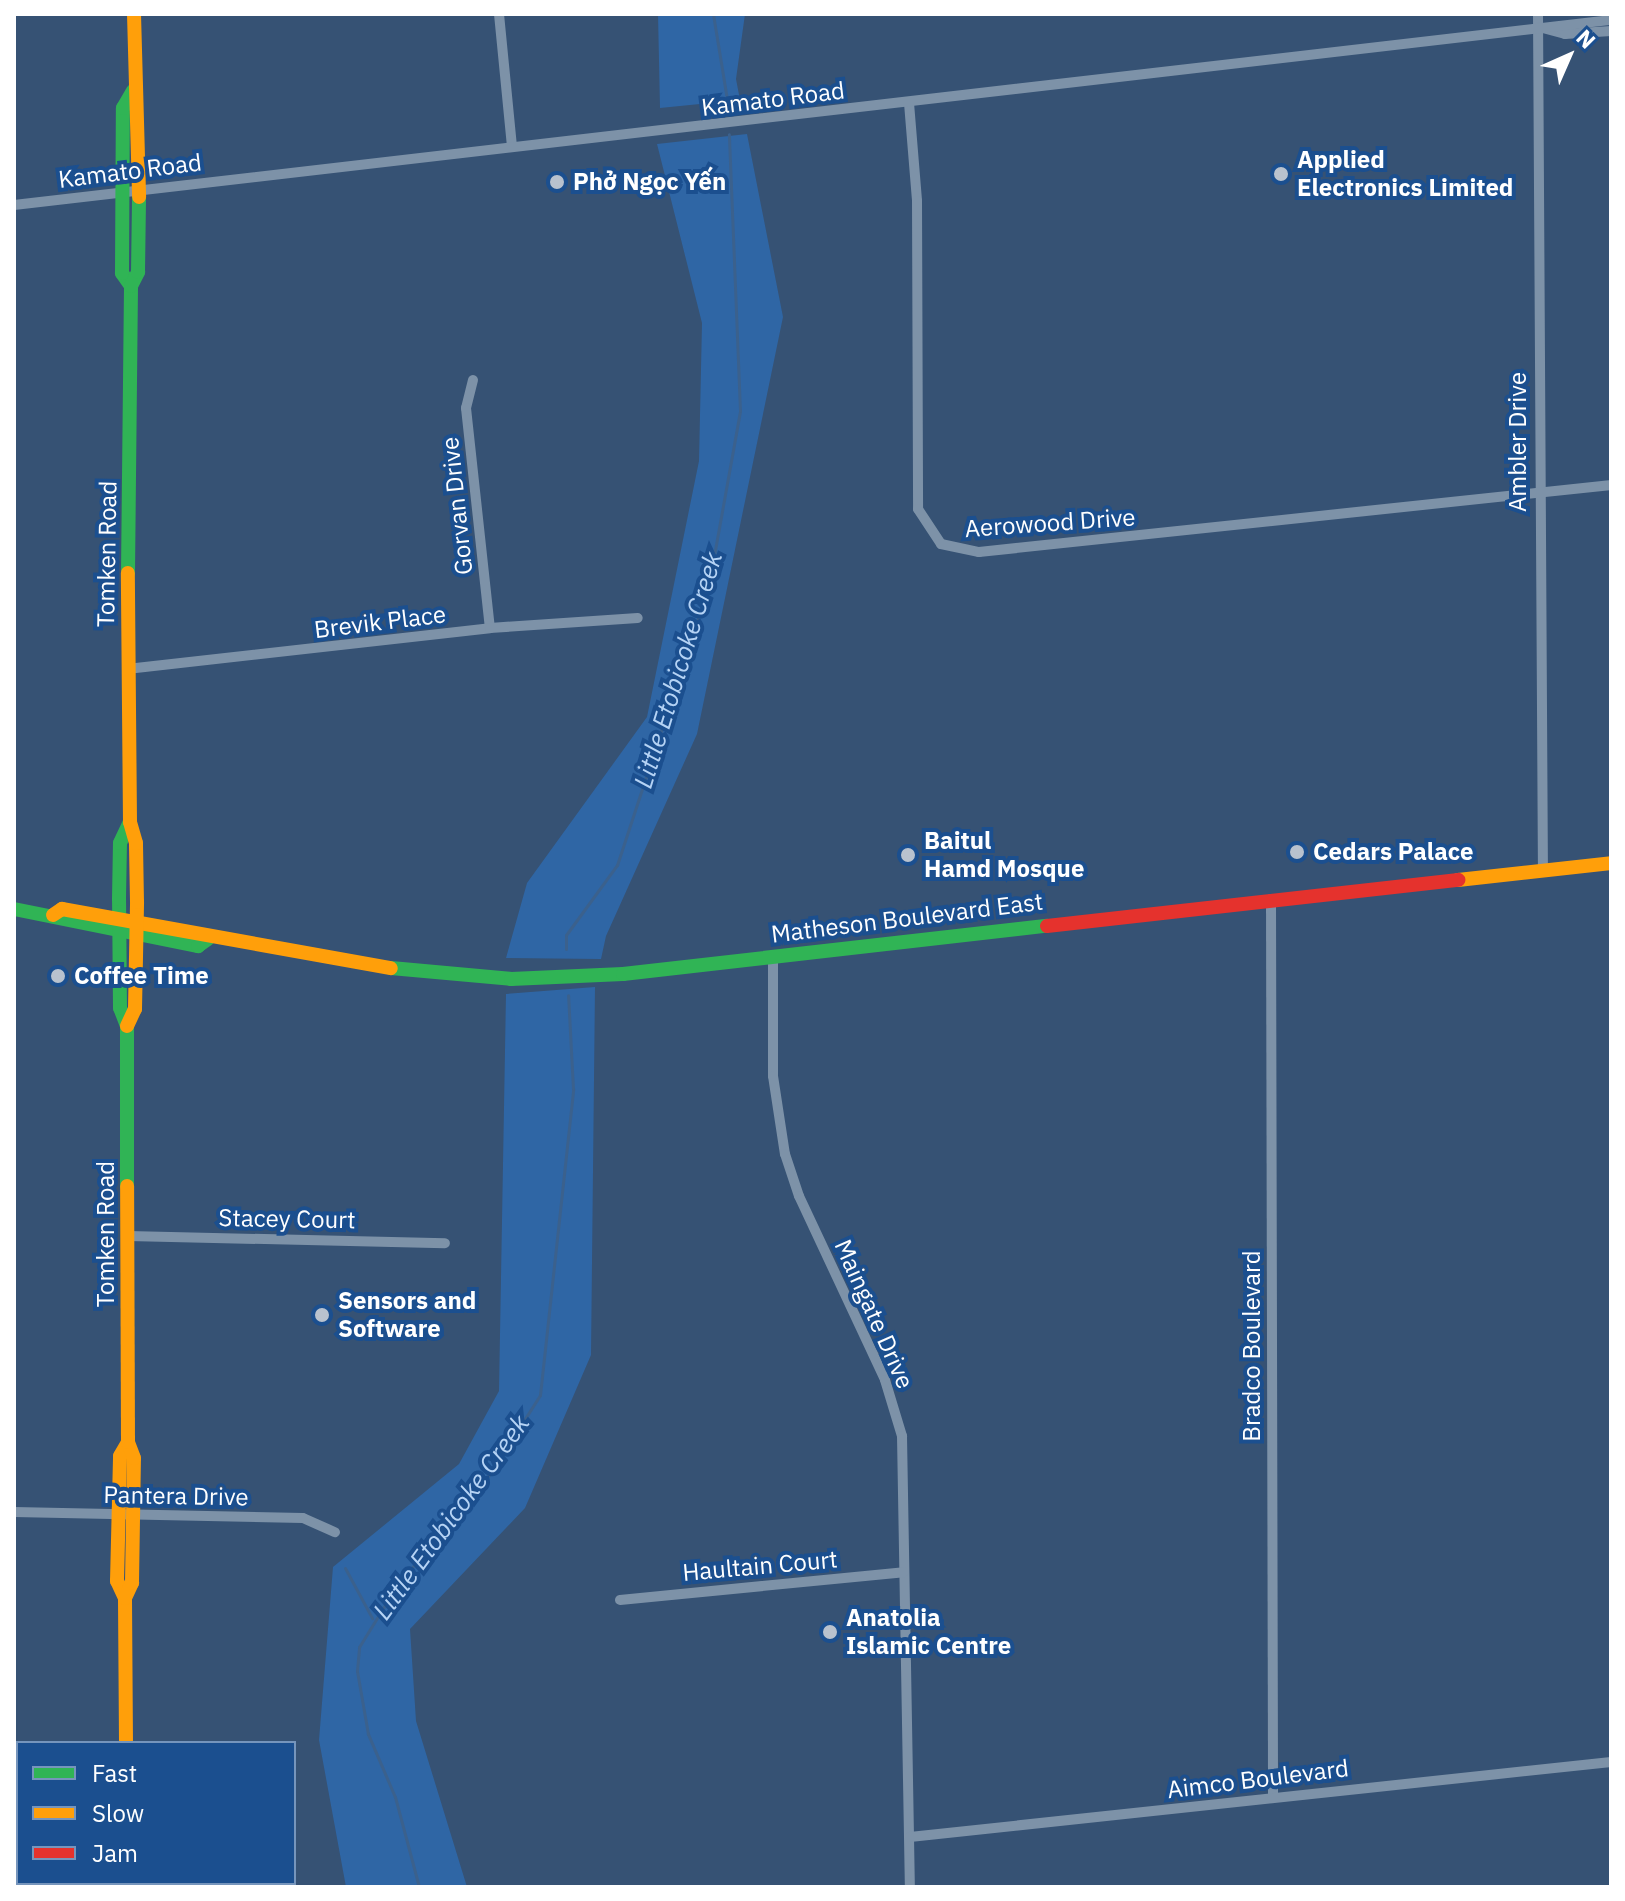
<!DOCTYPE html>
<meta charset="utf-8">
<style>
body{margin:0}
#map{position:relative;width:1625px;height:1901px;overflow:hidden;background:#365274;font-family:"IBM Plex Sans",sans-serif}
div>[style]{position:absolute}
.green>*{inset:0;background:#2f66a5}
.stream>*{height:3px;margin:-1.5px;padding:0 1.5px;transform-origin:1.5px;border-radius:1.5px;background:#3b618d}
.street>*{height:10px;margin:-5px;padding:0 5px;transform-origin:5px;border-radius:5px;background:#7d92a8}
.fast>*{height:14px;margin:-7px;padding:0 7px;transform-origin:7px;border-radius:7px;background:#30b455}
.slow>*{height:14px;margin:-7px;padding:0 7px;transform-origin:7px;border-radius:7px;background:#ff9f0a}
.jam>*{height:14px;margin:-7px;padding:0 7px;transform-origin:7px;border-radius:7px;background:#e5322d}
.dots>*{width:22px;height:22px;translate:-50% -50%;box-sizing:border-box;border:4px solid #1b4f8f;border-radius:50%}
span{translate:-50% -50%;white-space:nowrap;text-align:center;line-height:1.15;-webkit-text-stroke:8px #1b4f8f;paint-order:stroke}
.street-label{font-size:24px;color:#fff}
.poi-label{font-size:24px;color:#fff;font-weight:700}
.left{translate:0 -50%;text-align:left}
.water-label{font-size:26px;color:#b5d3f5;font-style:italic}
.frame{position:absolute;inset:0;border:16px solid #fff;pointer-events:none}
.legend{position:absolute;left:16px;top:1741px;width:280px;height:144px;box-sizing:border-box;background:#1b4f8f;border:2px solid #7695bc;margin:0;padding:10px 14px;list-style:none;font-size:24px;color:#fff}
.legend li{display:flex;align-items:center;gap:16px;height:40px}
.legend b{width:40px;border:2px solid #7695bc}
.north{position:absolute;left:1529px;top:16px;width:80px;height:80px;-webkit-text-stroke:6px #1b4f8f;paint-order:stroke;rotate:45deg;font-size:22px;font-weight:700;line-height:32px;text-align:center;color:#fff}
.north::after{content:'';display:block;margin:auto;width:28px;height:36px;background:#fff;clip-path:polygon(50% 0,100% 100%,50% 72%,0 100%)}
</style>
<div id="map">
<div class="green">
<i style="clip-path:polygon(658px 14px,745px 14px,736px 79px,740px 100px,660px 108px)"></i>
<i style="clip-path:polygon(747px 134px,783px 317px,697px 734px,606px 936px,601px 959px,506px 958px,527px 883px,647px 717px,699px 461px,702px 323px,657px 144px)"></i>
<i style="clip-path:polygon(595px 987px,591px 1355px,525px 1508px,410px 1629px,416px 1721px,467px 1887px,346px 1887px,319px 1740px,333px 1567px,459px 1464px,499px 1391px,506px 994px)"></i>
</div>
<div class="stream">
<i style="left:713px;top:14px;width:93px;rotate:80.7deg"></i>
<i style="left:566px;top:949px;width:14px;rotate:-90deg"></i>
<i style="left:566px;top:935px;width:87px;rotate:-53.9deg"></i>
<i style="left:617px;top:865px;width:291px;rotate:-71.8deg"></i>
<i style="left:708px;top:589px;width:181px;rotate:-79.8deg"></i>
<i style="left:740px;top:411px;width:277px;rotate:-92.3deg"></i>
<i style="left:345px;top:1568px;width:57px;rotate:61.6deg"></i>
<i style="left:419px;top:1887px;width:93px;rotate:-104.9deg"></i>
<i style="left:395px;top:1797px;width:69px;rotate:-113.2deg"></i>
<i style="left:368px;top:1734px;width:64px;rotate:-99.9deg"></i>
<i style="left:357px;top:1671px;width:24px;rotate:-85deg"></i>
<i style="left:359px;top:1647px;width:70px;rotate:-58.3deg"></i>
<i style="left:396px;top:1587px;width:149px;rotate:-50.4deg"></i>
<i style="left:491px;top:1472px;width:91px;rotate:-57.5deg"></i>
<i style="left:540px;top:1395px;width:308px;rotate:-83.8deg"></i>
<i style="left:573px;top:1089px;width:94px;rotate:-93deg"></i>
</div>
<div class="street">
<i style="left:499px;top:14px;width:133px;rotate:84.4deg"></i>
<i style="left:1538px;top:14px;width:856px;rotate:89.67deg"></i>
<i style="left:1539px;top:27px;width:27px;rotate:15deg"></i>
<i style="left:1565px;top:34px;width:46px;rotate:-3.7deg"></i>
<i style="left:909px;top:103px;width:98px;rotate:85.3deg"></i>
<i style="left:917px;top:201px;width:308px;rotate:89.8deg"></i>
<i style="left:918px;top:509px;width:42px;rotate:56.7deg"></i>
<i style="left:941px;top:544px;width:39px;rotate:12deg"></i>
<i style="left:979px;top:552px;width:636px;rotate:-6.05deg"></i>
<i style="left:14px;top:205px;width:1608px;rotate:-6.61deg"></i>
<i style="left:473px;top:380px;width:29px;rotate:104deg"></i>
<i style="left:466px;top:408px;width:221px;rotate:83.8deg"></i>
<i style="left:127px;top:669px;width:365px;rotate:-6.4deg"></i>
<i style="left:490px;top:628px;width:148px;rotate:-3.9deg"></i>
<i style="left:1271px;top:899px;width:896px;rotate:89.87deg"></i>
<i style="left:773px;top:955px;width:121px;rotate:90deg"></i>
<i style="left:773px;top:1076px;width:79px;rotate:81.3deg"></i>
<i style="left:785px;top:1154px;width:44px;rotate:71.6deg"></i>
<i style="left:799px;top:1196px;width:203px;rotate:64.9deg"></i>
<i style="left:885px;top:1380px;width:59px;rotate:73.1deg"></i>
<i style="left:902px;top:1436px;width:451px;rotate:89deg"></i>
<i style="left:128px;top:1236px;width:317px;rotate:1.3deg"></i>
<i style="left:14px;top:1512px;width:289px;rotate:1.2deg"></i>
<i style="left:303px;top:1518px;width:35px;rotate:24deg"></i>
<i style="left:620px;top:1600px;width:285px;rotate:-5.6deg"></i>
<i style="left:910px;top:1837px;width:705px;rotate:-6.11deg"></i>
</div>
<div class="fast">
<i style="left:131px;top:286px;width:16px;rotate:-125deg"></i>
<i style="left:122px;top:273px;width:165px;rotate:-89.7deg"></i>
<i style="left:123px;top:108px;width:20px;rotate:-60deg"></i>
<i style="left:128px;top:573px;width:287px;rotate:-89.4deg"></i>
<i style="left:131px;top:286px;width:16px;rotate:-63deg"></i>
<i style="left:138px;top:272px;width:75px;rotate:-89.2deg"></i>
<i style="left:14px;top:909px;width:188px;rotate:11.4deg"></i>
<i style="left:198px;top:946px;width:12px;rotate:-35deg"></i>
<i style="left:391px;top:968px;width:121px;rotate:5.2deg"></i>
<i style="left:511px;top:979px;width:112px;rotate:-2.6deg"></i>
<i style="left:623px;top:974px;width:427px;rotate:-6.5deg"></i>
<i style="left:127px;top:1186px;width:160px;rotate:-90deg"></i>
<i style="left:127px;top:1026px;width:19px;rotate:-111deg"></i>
<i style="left:120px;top:1008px;width:109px;rotate:-90.5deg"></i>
<i style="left:119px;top:899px;width:56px;rotate:-89deg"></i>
<i style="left:120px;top:843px;width:23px;rotate:-65deg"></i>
<i style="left:128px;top:1883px;width:4px;rotate:76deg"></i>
</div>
<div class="slow">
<i style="left:134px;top:14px;width:183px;rotate:88.4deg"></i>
<i style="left:1458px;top:880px;width:154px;rotate:-6.3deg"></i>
<i style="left:53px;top:915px;width:11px;rotate:-34deg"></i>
<i style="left:62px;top:909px;width:334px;rotate:10.2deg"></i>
<i style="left:127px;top:1026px;width:19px;rotate:-65deg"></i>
<i style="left:135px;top:1009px;width:107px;rotate:-88.9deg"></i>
<i style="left:137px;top:902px;width:59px;rotate:-91deg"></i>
<i style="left:136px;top:843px;width:22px;rotate:-106deg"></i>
<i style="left:130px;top:822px;width:249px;rotate:-90.5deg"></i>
<i style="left:125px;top:1598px;width:19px;rotate:-115deg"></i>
<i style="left:117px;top:1581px;width:125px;rotate:-88.6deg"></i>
<i style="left:120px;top:1456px;width:16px;rotate:-60deg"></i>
<i style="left:126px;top:1743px;width:145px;rotate:-90.4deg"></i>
<i style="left:125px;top:1598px;width:17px;rotate:-65deg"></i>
<i style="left:132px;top:1583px;width:125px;rotate:-89.1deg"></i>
<i style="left:134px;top:1458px;width:17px;rotate:-111deg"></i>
<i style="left:128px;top:1442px;width:256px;rotate:-90.2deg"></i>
</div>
<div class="jam">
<i style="left:1047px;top:926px;width:414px;rotate:-6.4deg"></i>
</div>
<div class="dots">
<i style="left:1281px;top:174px;background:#b9c2ce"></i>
<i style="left:557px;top:182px;background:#b9c2ce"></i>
<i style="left:1297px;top:852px;background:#b9c2ce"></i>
<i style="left:908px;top:855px;background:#b9c2ce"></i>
<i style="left:58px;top:976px;background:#b9c2ce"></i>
<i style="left:322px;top:1315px;background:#b9c2ce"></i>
<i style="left:830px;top:1632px;background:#b9c2ce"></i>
</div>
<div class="street-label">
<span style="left:773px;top:99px;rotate:-7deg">Kamato Road</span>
<span style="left:130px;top:171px;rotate:-7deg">Kamato Road</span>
<span style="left:1518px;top:442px;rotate:-90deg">Ambler Drive</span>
<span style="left:457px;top:506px;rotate:-96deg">Gorvan Drive</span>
<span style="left:1050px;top:523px;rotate:-4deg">Aerowood Drive</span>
<span style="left:107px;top:554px;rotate:-89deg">Tomken Road</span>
<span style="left:380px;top:622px;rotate:-7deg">Brevik Place</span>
<span style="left:907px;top:918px;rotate:-7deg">Matheson Boulevard East</span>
<span style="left:287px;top:1219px;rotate:1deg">Stacey Court</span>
<span style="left:106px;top:1234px;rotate:-90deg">Tomken Road</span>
<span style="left:874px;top:1314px;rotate:66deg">Maingate Drive</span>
<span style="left:1252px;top:1346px;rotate:-90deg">Bradco Boulevard</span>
<span style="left:176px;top:1496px;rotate:1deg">Pantera Drive</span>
<span style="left:760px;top:1566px;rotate:-5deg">Haultain Court</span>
<span style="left:1258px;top:1779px;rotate:-7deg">Aimco Boulevard</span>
</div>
<div class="poi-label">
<span class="left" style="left:1297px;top:174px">Applied<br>Electronics Limited</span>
<span class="left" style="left:573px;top:182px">Phở Ngọc Yến</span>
<span class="left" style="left:924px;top:855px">Baitul<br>Hamd Mosque</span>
<span class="left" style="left:1313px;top:852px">Cedars Palace</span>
<span class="left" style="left:74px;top:976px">Coffee Time</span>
<span class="left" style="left:338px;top:1315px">Sensors and<br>Software</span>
<span class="left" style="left:846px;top:1632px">Anatolia<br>Islamic Centre</span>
</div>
<div class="water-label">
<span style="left:678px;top:670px;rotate:-73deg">Little Etobicoke Creek</span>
<span style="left:451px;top:1517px;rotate:-54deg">Little Etobicoke Creek</span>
</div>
<div class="frame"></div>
<ul class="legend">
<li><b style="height:10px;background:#30b455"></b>Fast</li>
<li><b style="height:10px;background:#ff9f0a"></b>Slow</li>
<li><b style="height:10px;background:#e5322d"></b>Jam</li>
</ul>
<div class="north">N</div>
</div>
